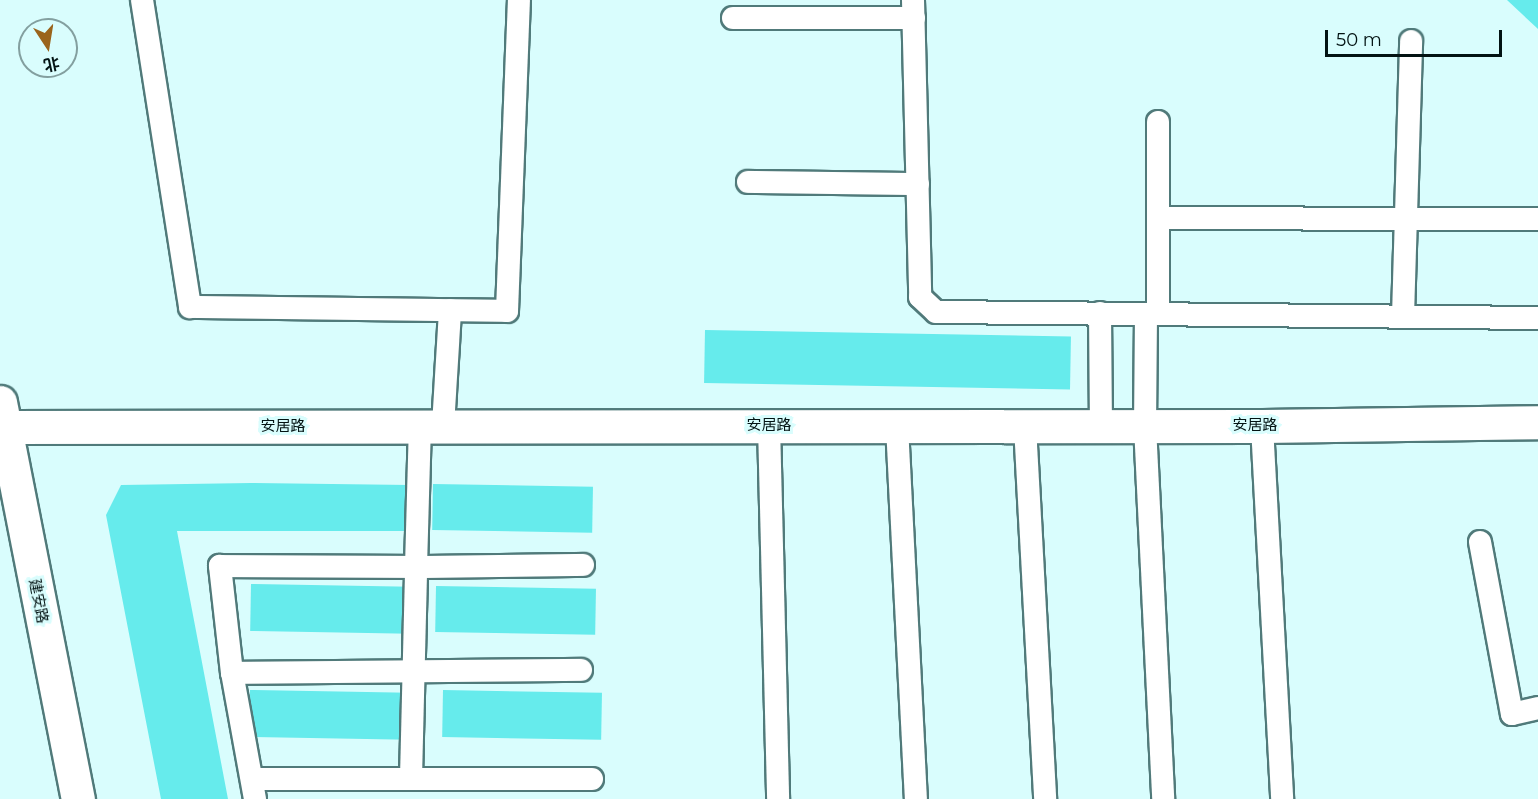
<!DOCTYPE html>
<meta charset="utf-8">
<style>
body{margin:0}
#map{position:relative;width:1538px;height:799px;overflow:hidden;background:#d9fdfd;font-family:Montserrat,"Noto Sans SC",sans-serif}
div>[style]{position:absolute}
.building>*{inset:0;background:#66ebec;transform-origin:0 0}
.roads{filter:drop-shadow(2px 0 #507a7a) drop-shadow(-2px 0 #507a7a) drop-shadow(0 2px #507a7a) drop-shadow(0 -2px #507a7a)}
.street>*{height:22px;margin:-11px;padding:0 11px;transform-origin:11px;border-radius:11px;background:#fff}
.secondary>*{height:33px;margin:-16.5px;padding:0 16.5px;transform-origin:16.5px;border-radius:16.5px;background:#fff}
span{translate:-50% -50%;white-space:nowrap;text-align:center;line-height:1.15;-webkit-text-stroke:6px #d9fdfd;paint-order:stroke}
.street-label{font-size:15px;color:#031313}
.north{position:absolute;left:18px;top:18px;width:60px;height:60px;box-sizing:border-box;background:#d9fdfd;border:2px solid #839f9f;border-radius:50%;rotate:168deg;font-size:16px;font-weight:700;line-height:24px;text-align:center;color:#031313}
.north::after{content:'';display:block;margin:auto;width:21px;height:27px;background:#9a641c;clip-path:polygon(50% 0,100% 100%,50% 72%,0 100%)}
.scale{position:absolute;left:1325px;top:30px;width:177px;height:27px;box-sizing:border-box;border:3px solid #031313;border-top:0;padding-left:8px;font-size:18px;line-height:21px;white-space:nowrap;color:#031313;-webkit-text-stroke:4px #d9fdfd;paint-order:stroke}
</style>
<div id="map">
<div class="building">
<i style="clip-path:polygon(1507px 0,1538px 0,1538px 29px)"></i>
<i style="left:705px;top:330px;width:366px;height:53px;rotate:1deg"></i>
<i style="clip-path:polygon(251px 483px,410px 485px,412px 531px,177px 531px,228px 799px,161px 799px,106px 515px,121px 485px)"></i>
<i style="left:433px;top:484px;width:160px;height:46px;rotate:1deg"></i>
<i style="left:251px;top:584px;width:160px;height:47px;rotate:1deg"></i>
<i style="left:436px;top:586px;width:160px;height:46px;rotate:1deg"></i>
<i style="left:250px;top:690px;width:159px;height:47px;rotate:1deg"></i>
<i style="left:443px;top:690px;width:159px;height:47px;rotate:1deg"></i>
</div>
<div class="roads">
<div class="street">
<i style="left:142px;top:0;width:311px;rotate:81.1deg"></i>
<i style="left:190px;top:307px;width:317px;rotate:0.7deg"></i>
<i style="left:507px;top:311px;width:311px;rotate:-87.8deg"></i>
<i style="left:913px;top:0;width:297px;rotate:88.6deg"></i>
<i style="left:920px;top:297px;width:22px;rotate:43deg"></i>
<i style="left:936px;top:312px;width:602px;rotate:0.57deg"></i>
<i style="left:733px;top:18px;width:181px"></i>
<i style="left:1158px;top:122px;width:192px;rotate:90deg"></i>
<i style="left:748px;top:182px;width:170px;rotate:0.7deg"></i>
<i style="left:1158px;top:218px;width:380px;rotate:0.2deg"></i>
<i style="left:1100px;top:313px;width:112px;rotate:89.5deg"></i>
<i style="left:1146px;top:314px;width:112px;rotate:90.5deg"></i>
<i style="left:1145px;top:426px;width:373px;rotate:87.2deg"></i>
<i style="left:1403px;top:316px;width:275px;rotate:-88.3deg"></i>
<i style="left:769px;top:425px;width:374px;rotate:88.6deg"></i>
<i style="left:443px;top:426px;width:116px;rotate:-86.5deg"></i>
<i style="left:897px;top:426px;width:373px;rotate:87.1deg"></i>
<i style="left:1025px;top:426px;width:374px;rotate:86.9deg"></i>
<i style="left:1262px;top:426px;width:374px;rotate:86.9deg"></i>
<i style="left:1480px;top:542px;width:175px;rotate:79.5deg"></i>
<i style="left:1512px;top:714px;width:27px;rotate:-13deg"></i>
<i style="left:232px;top:673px;width:349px;rotate:-0.5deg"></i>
<i style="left:411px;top:778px;width:211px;rotate:-88.6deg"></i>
<i style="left:416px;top:567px;width:167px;rotate:-0.7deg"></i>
<i style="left:252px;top:779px;width:340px"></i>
<i style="left:255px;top:799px;width:128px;rotate:-100.3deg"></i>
<i style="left:232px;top:673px;width:108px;rotate:-96.4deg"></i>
<i style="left:220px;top:566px;width:196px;rotate:0.3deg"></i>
<i style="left:416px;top:567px;width:141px;rotate:-88.4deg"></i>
</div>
<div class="secondary">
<i style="left:0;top:402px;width:405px;rotate:78.9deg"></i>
<i style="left:0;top:427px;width:1262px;rotate:-0.05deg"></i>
<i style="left:1262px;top:426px;width:276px;rotate:-0.8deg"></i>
</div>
</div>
<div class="street-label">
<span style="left:769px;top:425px">安居路</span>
<span style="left:1255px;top:425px">安居路</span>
<span style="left:283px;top:426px">安居路</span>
<span style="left:39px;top:601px;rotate:79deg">建安路</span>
</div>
<div class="north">北</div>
<div class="scale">50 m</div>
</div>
